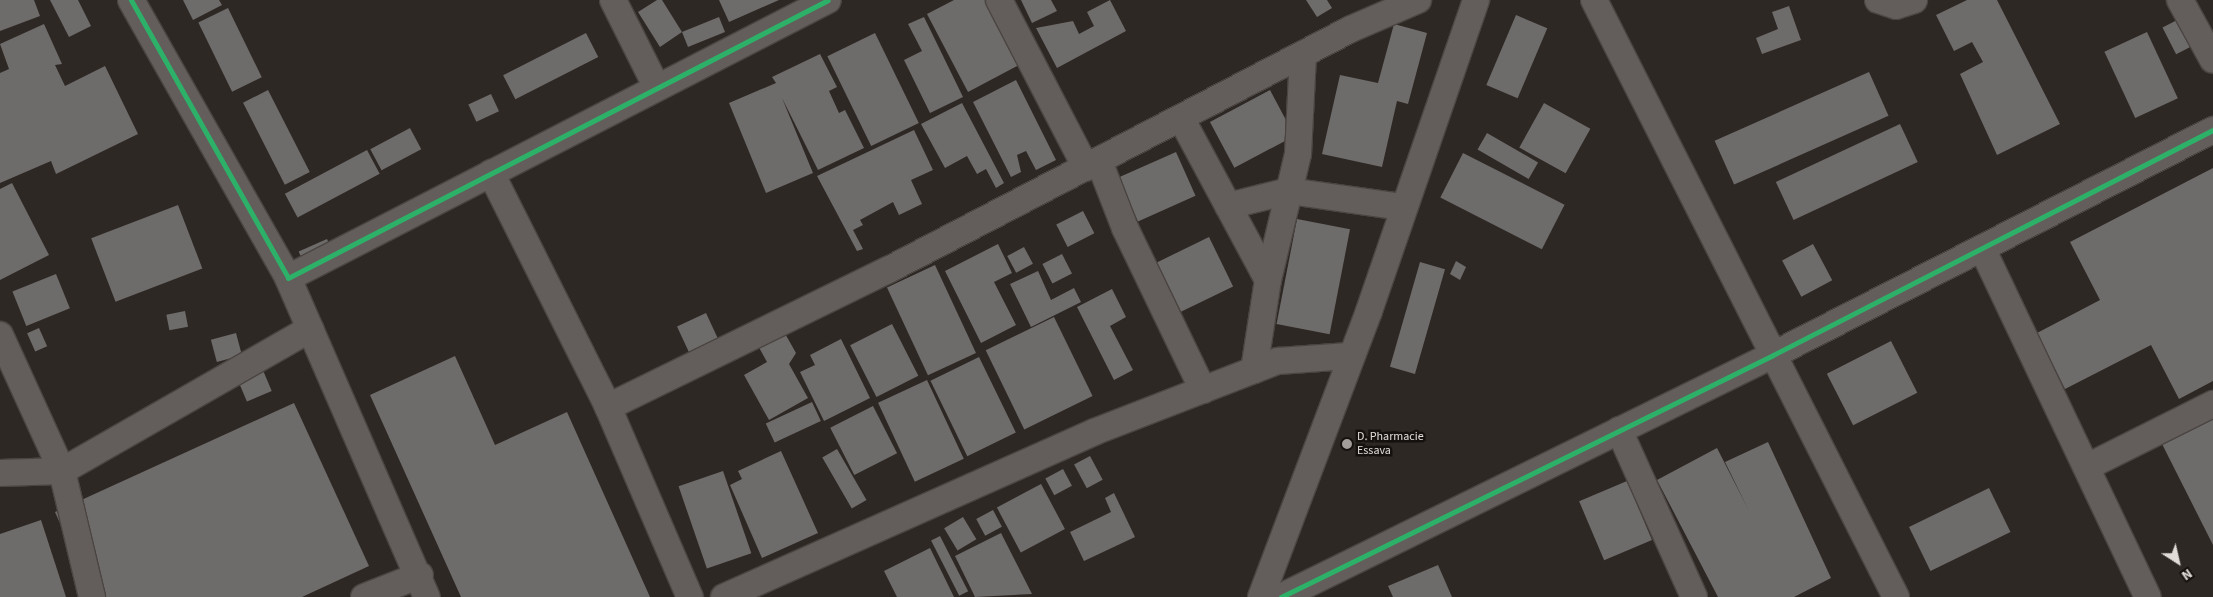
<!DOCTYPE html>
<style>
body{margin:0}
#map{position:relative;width:2213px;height:597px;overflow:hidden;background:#2e2824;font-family:"Source Sans 3",sans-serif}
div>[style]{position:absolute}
.building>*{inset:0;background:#6e6b6b;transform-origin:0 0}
.roads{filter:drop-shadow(1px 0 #4b4542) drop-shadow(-1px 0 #4b4542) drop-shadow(0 1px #4b4542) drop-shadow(0 -1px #4b4542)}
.minor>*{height:26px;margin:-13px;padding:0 13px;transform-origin:13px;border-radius:13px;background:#635e5b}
.cycleway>*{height:5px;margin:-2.5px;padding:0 2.5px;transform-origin:2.5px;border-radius:2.5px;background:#2db169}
.dots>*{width:14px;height:14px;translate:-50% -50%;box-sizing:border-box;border:2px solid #15110e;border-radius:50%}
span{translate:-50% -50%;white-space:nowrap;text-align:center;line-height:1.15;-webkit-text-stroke:5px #15110e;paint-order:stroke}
.poi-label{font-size:12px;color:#e2dcd8}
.left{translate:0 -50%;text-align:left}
.north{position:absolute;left:2153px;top:537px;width:50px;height:50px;-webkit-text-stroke:4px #15110e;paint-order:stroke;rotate:145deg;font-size:14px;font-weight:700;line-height:20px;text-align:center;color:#e2dcd8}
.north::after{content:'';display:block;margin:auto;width:18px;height:22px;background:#e2dcd8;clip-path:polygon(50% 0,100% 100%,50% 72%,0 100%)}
</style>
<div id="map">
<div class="building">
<i style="clip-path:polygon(0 0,34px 0,40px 16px,0 31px)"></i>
<i style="clip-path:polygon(50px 0,78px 0,91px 26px,69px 37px)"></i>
<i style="clip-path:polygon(183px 0,219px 0,222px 5px,193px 20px)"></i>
<i style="clip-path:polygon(657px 0,662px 0,682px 32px,719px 17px,725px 32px,688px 47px,682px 32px,660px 47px,638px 12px)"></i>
<i style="clip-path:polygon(719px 0,779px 0,729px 22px)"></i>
<i style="clip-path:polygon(954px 0,985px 0,1019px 65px,968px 92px,927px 14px)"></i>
<i style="clip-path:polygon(1021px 0,1051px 0,1057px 11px,1032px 23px)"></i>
<i style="clip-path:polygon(1110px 0,1126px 31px,1057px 68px,1036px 28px,1073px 21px,1079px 34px,1094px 26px,1087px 12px)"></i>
<i style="clip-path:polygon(1306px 0,1327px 0,1332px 8px,1317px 17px)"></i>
<i style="clip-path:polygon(1967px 0,1997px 0,2060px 124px,1997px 155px,1960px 74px,1983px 62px,1972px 42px,1954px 51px,1936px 15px)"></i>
<i style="clip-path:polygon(1789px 6px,1801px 40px,1762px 54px,1756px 38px,1778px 29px,1772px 12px)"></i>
<i style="left:228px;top:8px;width:77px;height:33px;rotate:64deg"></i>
<i style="left:1516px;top:15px;width:34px;height:76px;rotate:23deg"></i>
<i style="clip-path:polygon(924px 17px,963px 97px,930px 113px,904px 60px,922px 51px,908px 24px)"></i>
<i style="left:2183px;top:17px;width:30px;height:23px;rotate:63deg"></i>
<i style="clip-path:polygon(44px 24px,62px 64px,55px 65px,65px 86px,105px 66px,138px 134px,56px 174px,51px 161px,0 183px,0 73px,9px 69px,0 44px)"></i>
<i style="clip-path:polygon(1394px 24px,1427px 33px,1408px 104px,1397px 101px,1382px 167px,1322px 154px,1340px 75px,1378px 83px)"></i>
<i style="left:2147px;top:32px;width:73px;height:47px;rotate:65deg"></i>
<i style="left:586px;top:33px;width:27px;height:93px;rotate:63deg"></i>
<i style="left:875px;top:33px;width:100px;height:53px;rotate:64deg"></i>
<i style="clip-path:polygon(820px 54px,837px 87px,829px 91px,839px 113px,845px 110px,864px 148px,818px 170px,782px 98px,813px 173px,766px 193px,729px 103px,776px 83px,772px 77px)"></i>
<i style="left:1869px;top:72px;width:48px;height:169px;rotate:66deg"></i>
<i style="clip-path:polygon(1016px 80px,1056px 160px,1036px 170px,1026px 151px,1017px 155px,1021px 172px,1011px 177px,973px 102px)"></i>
<i style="left:268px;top:90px;width:92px;height:28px;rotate:63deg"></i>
<i style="left:1270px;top:90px;width:52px;height:68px;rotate:62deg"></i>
<i style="left:491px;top:94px;width:19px;height:25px;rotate:65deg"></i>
<i style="clip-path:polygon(962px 103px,1004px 183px,996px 188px,986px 169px,977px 174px,967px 156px,945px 168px,921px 124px)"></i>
<i style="left:1544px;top:103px;width:53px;height:51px;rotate:29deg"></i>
<i style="left:1900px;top:124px;width:42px;height:137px;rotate:65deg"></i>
<i style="left:410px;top:128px;width:24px;height:45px;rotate:62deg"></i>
<i style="clip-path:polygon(914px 130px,933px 170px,911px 180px,922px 204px,899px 215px,893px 202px,860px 220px,863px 225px,853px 230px,863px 249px,857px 251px,817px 176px)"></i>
<i style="left:1487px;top:133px;width:59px;height:19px;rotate:30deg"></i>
<i style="left:367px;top:150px;width:27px;height:93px;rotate:62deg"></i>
<i style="left:1176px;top:152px;width:48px;height:63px;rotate:66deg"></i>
<i style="left:1463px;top:153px;width:114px;height:50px;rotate:27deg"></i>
<i style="clip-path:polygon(2213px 168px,2213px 381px,2179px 399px,2151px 345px,2065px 389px,2037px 333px,2100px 300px,2070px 242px)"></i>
<i style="clip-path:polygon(12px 183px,49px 255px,0 280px,0 189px)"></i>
<i style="left:178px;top:205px;width:68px;height:93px;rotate:69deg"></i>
<i style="left:1083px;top:211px;width:25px;height:30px;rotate:63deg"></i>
<i style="left:1297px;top:219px;width:54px;height:107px;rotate:11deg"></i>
<i style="left:1209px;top:237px;width:55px;height:58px;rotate:64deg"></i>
<i style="left:327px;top:239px;width:27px;height:31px;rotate:66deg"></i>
<i style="clip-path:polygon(998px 244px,1012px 273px,994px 282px,1016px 325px,981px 343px,945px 271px)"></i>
<i style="left:1813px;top:244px;width:41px;height:35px;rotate:62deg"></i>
<i style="left:1024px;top:247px;width:19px;height:19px;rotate:62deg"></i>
<i style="left:1062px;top:254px;width:22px;height:22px;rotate:63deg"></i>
<i style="clip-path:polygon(1456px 261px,1466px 267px,1460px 280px,1450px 274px)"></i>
<i style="left:1420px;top:262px;width:26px;height:109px;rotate:16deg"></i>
<i style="left:935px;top:265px;width:97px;height:53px;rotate:65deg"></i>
<i style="clip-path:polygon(1038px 271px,1051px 300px,1074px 288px,1081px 302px,1031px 327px,1010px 284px)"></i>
<i style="left:56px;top:274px;width:37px;height:47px;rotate:68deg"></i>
<i style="clip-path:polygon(1112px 289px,1126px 317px,1110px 326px,1133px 370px,1114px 380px,1077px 307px)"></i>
<i style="left:185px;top:311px;width:16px;height:19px;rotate:79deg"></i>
<i style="left:706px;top:313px;width:35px;height:32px;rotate:65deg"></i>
<i style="left:1054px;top:317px;width:88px;height:76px;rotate:64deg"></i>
<i style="left:892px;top:324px;width:58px;height:47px;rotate:63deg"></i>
<i style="left:39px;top:328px;width:20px;height:13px;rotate:66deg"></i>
<i style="clip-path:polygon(783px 330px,796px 353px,789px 364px,808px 398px,769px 420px,744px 375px,767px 362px,757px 344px)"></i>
<i style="left:236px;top:333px;width:23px;height:26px;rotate:75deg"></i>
<i style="clip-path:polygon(841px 339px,870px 398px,824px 421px,800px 372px,815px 365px,810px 355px)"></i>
<i style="left:1891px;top:341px;width:58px;height:72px;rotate:63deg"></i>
<i style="clip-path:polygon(455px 356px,495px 445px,567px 412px,650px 597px,461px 597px,370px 395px)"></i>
<i style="left:979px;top:357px;width:84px;height:54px;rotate:64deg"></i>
<i style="left:262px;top:368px;width:25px;height:27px;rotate:67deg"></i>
<i style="left:927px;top:380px;width:87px;height:54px;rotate:65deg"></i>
<i style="left:812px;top:402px;width:21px;height:51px;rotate:65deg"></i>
<i style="clip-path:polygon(294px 403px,369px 566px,302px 597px,93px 597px,55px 512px)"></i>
<i style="left:873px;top:406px;width:53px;height:48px;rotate:63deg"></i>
<i style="clip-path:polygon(2213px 411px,2213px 545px,2159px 438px)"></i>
<i style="clip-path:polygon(1768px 442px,1831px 578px,1794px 597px,1718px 597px,1657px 480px,1717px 448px,1748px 509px,1725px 462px)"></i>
<i style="left:837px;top:449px;width:59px;height:17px;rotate:60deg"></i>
<i style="clip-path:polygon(781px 451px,818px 533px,762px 558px,730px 485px,742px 479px,738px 471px)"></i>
<i style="left:1090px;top:456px;width:27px;height:18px;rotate:62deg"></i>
<i style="left:1063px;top:469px;width:19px;height:20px;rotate:62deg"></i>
<i style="left:723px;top:471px;width:87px;height:47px;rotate:71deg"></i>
<i style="left:1627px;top:481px;width:64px;height:52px;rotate:67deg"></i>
<i style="left:1041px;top:484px;width:51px;height:50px;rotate:62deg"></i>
<i style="left:1989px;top:488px;width:49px;height:89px;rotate:64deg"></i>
<i style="clip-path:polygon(1114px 493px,1135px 537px,1084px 561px,1070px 532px,1111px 512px,1105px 498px)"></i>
<i style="left:993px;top:510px;width:19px;height:19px;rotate:62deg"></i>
<i style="left:963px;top:517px;width:26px;height:22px;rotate:59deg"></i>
<i style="clip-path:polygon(41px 520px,66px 597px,0 597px,0 534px)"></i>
<i style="clip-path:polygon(1001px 533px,1032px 594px,975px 597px,955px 556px)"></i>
<i style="left:940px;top:536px;width:62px;height:10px;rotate:63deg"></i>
<i style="clip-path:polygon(930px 548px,954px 597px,897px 597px,884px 571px)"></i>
<i style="clip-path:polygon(1438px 565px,1452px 597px,1393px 597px,1388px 586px)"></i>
</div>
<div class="roads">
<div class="minor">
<i style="left:131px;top:0;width:319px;rotate:60.5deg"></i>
<i style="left:288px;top:278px;width:607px;rotate:-27.24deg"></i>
<i style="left:613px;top:0;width:98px;rotate:63.4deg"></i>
<i style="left:999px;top:0;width:189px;rotate:62.6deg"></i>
<i style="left:1594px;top:0;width:669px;rotate:63.17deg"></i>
<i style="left:1878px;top:0;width:19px;rotate:18deg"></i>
<i style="left:1896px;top:6px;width:19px;rotate:-18deg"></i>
<i style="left:2180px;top:0;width:68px;rotate:61.2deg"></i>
<i style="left:1181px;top:118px;width:184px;rotate:61.8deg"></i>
<i style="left:1099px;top:161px;width:72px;rotate:68.8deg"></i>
<i style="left:1125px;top:228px;width:180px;rotate:64.3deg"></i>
<i style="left:491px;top:173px;width:262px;rotate:63.4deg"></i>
<i style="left:608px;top:407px;width:207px;rotate:66.7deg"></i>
<i style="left:1228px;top:206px;width:63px;rotate:-13.8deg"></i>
<i style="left:1289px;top:191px;width:115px;rotate:8deg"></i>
<i style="left:1982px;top:248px;width:386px;rotate:64.6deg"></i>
<i style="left:288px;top:278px;width:348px;rotate:66.5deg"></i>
<i style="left:0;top:335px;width:149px;rotate:65.5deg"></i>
<i style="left:62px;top:471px;width:130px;rotate:76.6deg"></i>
<i style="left:1254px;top:370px;width:91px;rotate:-81.2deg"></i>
<i style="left:1268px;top:280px;width:130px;rotate:-76.6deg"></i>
<i style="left:1298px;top:154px;width:100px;rotate:-87.1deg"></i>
<i style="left:608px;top:407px;width:312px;rotate:-26.1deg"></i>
<i style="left:888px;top:270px;width:522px;rotate:-27.5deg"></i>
<i style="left:1351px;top:29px;width:73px;rotate:-23.4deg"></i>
<i style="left:1619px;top:430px;width:183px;rotate:65.8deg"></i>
<i style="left:2087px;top:467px;width:141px;rotate:-26.6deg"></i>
<i style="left:0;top:473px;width:62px;rotate:-1.8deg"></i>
<i style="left:62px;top:471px;width:286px;rotate:-29.8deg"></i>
<i style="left:364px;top:597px;width:60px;rotate:-21.4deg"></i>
<i style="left:724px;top:597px;width:405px;rotate:-24deg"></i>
<i style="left:1094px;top:432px;width:172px;rotate:-21.2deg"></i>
<i style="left:1254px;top:370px;width:26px;rotate:-21deg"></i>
<i style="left:1278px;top:361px;width:71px;rotate:-4deg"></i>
<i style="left:1261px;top:597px;width:306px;rotate:-69.3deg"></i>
<i style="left:1369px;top:311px;width:329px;rotate:-71deg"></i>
<i style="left:1281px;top:597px;width:548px;rotate:-26.19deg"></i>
<i style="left:1773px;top:355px;width:494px;rotate:-27.1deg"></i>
</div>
</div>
<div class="cycleway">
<i style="left:131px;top:0;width:319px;rotate:60.5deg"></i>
<i style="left:288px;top:278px;width:607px;rotate:-27.24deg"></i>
<i style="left:1281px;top:597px;width:548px;rotate:-26.19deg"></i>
<i style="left:1773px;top:355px;width:494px;rotate:-27.1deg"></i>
</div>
<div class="dots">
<i style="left:1347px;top:444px;background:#a39d99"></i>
</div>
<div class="poi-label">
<span class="left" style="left:1357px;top:444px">D. Pharmacie<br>Essava</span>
</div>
<div class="north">N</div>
</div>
